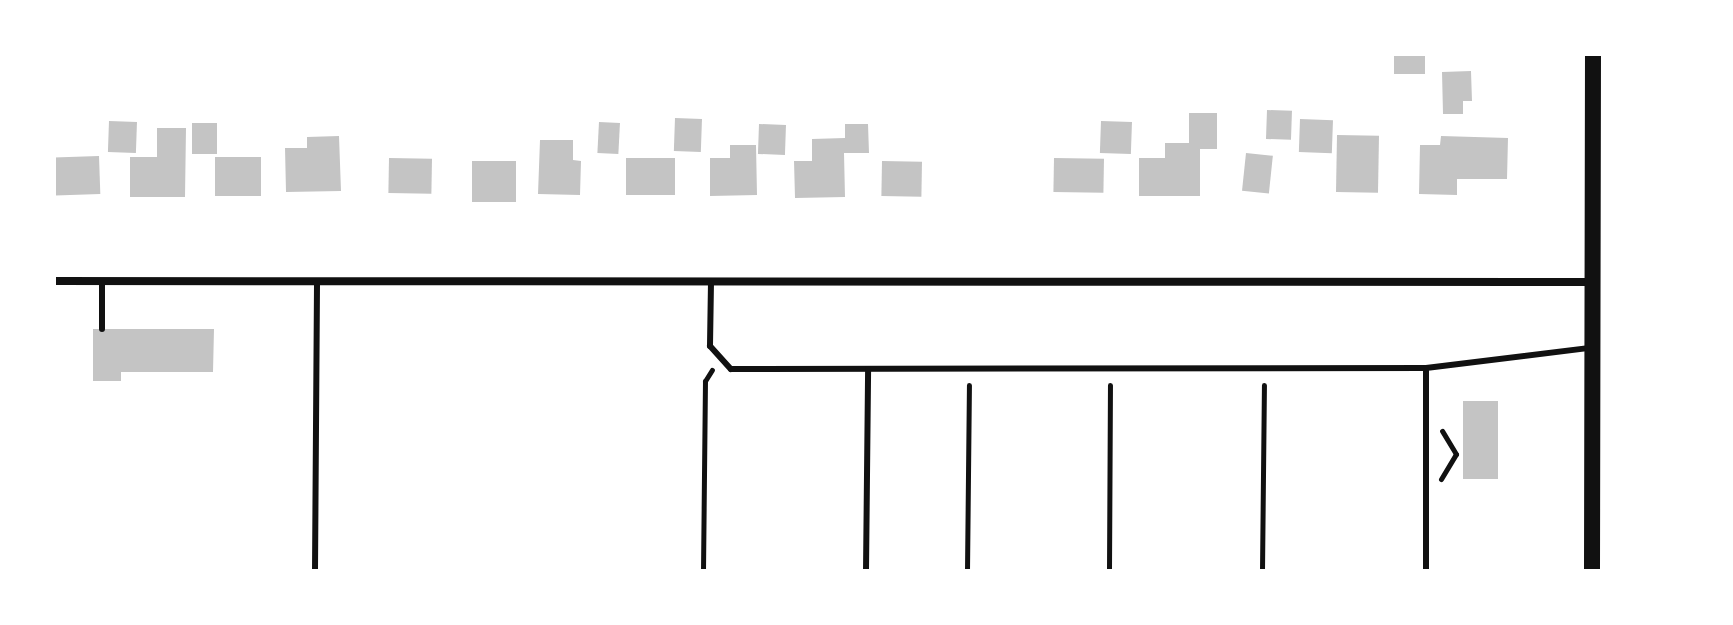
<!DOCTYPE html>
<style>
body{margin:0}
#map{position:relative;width:1733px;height:625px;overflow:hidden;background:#fff;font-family:"Archivo Narrow",sans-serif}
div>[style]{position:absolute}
.building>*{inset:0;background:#c4c4c4;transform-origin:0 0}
.path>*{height:5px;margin:-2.5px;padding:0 2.5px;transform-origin:2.5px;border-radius:2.5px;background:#111}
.service>*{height:6px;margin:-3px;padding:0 3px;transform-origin:3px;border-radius:3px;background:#111}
.minor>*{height:8px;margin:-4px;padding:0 4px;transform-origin:4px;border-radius:4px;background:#111}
.secondary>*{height:16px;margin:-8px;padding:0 8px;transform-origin:8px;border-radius:8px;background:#111}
span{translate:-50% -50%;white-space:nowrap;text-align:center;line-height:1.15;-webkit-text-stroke:6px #fff;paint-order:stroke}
.frame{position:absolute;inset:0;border:56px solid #fff;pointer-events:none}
</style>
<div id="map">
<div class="building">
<i style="left:1394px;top:54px;width:31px;height:20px"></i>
<i style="clip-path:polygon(1471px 71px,1472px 101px,1463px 101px,1463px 114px,1443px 114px,1442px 72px)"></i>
<i style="left:1267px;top:110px;width:25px;height:29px;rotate:2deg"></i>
<i style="clip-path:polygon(1189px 113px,1217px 113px,1217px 149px,1200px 149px,1200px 196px,1139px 196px,1139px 158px,1165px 158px,1165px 143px,1189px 143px)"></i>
<i style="left:675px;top:118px;width:27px;height:33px;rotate:2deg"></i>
<i style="left:1300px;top:119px;width:33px;height:33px;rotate:2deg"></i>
<i style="left:109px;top:121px;width:28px;height:31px;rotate:2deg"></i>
<i style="left:1101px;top:121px;width:31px;height:32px;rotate:2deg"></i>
<i style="left:599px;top:122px;width:21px;height:31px;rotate:3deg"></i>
<i style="left:192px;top:123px;width:25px;height:31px"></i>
<i style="left:759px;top:124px;width:27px;height:30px;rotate:2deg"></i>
<i style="clip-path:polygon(845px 124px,868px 124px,869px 153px,844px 153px,845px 197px,795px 198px,794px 161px,812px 161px,812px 139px,845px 138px)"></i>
<i style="clip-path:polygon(157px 128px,186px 128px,185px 197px,130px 197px,130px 157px,157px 157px)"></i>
<i style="left:1337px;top:135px;width:42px;height:57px;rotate:1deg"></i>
<i style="clip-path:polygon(339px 136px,341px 191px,286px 192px,285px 148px,307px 148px,307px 137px)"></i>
<i style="clip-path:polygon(1441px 136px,1508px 138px,1507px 179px,1457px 179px,1457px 195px,1419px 194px,1420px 145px,1440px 145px)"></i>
<i style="clip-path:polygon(540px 140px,573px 140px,573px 160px,581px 161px,580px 195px,538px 194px)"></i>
<i style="clip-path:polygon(730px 145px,756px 145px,757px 195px,710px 196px,710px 158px,730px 158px)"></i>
<i style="left:1246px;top:153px;width:27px;height:38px;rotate:6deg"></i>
<i style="left:99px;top:156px;width:38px;height:45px;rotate:88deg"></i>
<i style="left:261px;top:157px;width:39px;height:46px;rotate:90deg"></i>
<i style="left:389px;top:158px;width:43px;height:35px;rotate:1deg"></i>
<i style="left:626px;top:158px;width:49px;height:37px"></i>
<i style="left:1054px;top:158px;width:50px;height:34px;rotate:1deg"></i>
<i style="left:516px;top:161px;width:41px;height:44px;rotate:90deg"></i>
<i style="left:882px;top:161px;width:40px;height:35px;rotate:1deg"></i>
<i style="clip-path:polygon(93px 329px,214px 329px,213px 372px,121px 372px,121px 381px,93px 381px)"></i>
<i style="left:1463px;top:401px;width:35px;height:78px"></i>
</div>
<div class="path">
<i style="left:1441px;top:479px;width:29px;rotate:-59deg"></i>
<i style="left:1456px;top:454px;width:27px;rotate:-121deg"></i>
<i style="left:703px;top:571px;width:190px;rotate:-89.4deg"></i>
<i style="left:705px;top:381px;width:13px;rotate:-58deg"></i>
<i style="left:967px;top:571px;width:186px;rotate:-89.4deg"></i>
<i style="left:1109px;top:571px;width:186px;rotate:-89.7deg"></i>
<i style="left:1262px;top:571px;width:186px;rotate:-89.4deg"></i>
</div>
<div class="service">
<i style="left:102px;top:281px;width:48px;rotate:90deg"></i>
<i style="left:711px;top:282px;width:64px;rotate:90.9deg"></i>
<i style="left:710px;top:346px;width:31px;rotate:48deg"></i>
<i style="left:731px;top:369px;width:695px;rotate:-0.08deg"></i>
<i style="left:1426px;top:368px;width:165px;rotate:-7deg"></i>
<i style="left:315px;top:571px;width:290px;rotate:-89.6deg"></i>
<i style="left:866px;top:571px;width:202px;rotate:-89.4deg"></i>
<i style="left:1426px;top:571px;width:203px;rotate:-90deg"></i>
</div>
<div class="minor">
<i style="left:54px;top:281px;width:1538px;rotate:0.04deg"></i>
</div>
<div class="secondary">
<i style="left:1592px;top:571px;width:517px;rotate:-89.89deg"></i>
</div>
<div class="frame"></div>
</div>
